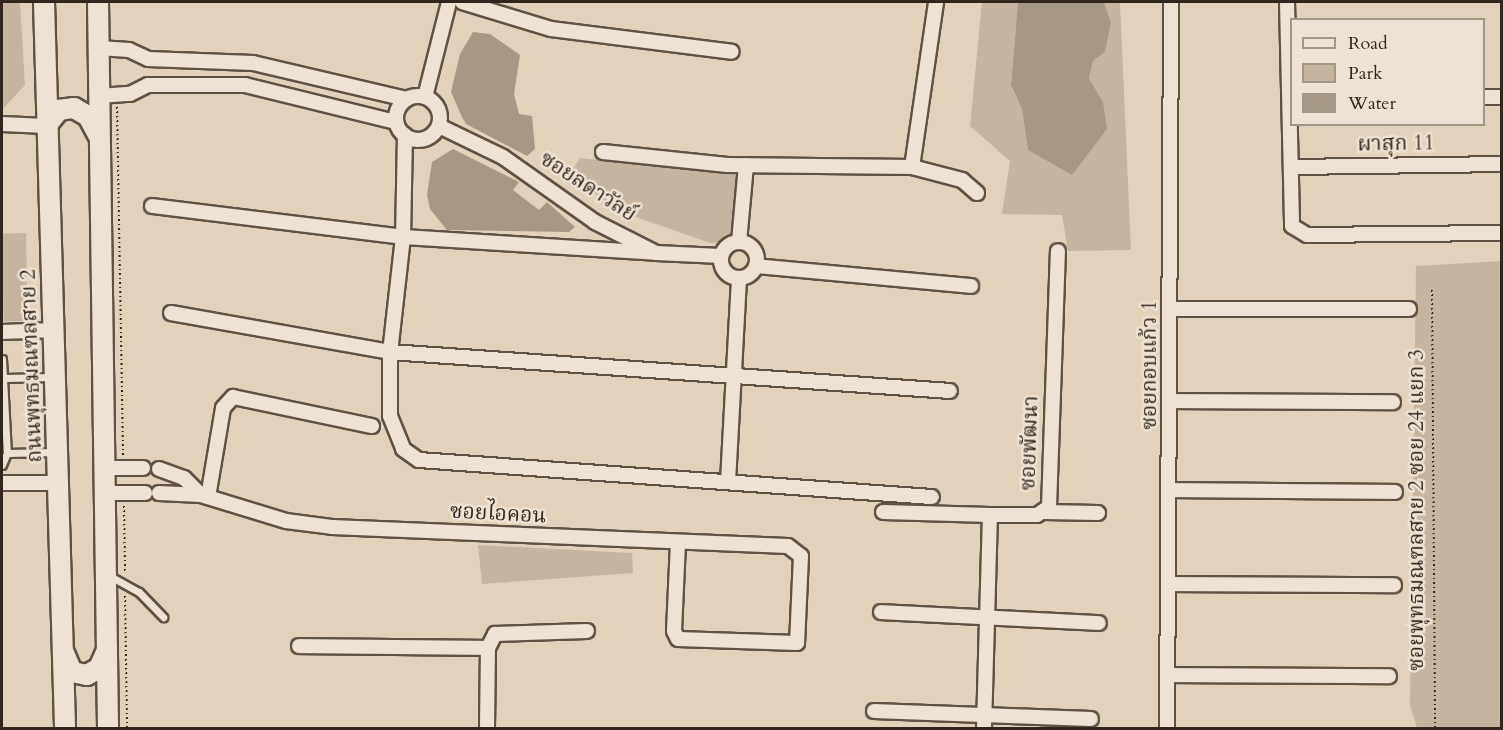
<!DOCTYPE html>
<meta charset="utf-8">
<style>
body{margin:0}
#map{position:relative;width:1503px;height:730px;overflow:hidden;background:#e3d2bb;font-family:Cardo,"Noto Serif Thai",serif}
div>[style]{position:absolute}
.green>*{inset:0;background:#c5b5a0;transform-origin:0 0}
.water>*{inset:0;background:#a69886}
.path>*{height:2px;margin-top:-1px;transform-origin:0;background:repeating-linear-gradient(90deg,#31261e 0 1.5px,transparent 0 4.5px)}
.roads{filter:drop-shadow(2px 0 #5e5145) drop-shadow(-2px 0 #5e5145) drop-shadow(0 2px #5e5145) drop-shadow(0 -2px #5e5145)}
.service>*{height:7px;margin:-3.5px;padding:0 3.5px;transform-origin:3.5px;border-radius:3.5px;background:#ede2d3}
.minor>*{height:14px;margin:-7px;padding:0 7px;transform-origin:7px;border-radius:7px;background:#ede2d3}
.minor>.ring{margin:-7px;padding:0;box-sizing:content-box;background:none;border:14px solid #ede2d3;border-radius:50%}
.secondary>*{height:20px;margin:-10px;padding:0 10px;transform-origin:10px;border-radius:10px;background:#ede2d3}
span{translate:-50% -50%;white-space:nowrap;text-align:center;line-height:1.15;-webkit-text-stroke:5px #ede2d3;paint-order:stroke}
.street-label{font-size:21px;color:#31261e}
.frame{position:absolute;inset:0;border:3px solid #31261e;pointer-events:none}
.legend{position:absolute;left:1290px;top:18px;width:195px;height:108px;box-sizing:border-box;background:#ede2d3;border:2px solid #a2978b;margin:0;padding:8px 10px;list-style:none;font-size:18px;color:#31261e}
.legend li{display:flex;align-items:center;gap:12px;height:30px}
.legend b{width:30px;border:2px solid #a2978b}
</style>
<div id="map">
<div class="green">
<i style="clip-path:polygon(20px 2px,25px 85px,2px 110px,2px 3px)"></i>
<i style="clip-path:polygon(982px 2px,1018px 2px,1011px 85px,1022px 109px,1028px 150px,1103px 102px,1089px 78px,1093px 61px,1105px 52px,1111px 23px,1104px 2px,1120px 2px,1131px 250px,1068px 251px,1062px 215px,1002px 214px,1010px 161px,970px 126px)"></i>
<i style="clip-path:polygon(580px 158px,738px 175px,732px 232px,726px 242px,710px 243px,619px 211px,569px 175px)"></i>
<i style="left:26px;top:233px;width:88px;height:24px;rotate:89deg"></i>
<i style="clip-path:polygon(1501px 261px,1501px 728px,1417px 728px,1410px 705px,1416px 266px)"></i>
<i style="clip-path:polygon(478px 545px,632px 553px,633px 573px,482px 584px)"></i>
</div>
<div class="water">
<i style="clip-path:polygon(1018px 2px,1104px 2px,1111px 23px,1105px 52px,1093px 61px,1089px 78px,1103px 102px,1107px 129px,1072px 175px,1028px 150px,1022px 109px,1011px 85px)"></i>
<i style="clip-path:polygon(473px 32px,490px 34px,520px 55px,514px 94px,519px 114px,532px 116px,535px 149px,527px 156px,466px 124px,462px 117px,451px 92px,460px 54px)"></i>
<i style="clip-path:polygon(453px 149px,519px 182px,513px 190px,539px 210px,547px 202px,575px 227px,569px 232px,447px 230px,430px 209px,427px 195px,432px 162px)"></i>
</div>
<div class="path">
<i style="left:117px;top:107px;width:349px;rotate:89deg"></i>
<i style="left:1432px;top:290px;width:438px;rotate:89.6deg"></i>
<i style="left:124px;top:506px;width:67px;rotate:89.1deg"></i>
<i style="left:125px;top:596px;width:132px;rotate:89.1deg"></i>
</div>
<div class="roads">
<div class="service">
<i style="left:2px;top:359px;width:94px;rotate:87deg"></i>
<i style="left:7px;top:453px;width:13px;rotate:113deg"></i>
<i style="left:4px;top:378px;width:50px;rotate:-1.1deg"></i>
<i style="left:7px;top:453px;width:49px;rotate:-1.2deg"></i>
<i style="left:108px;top:575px;width:35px;rotate:29deg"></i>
<i style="left:139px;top:592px;width:35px;rotate:46deg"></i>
</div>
<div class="minor">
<i style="left:462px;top:2px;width:93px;rotate:16.9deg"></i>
<i style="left:551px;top:29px;width:182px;rotate:7.2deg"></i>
<i style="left:1287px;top:2px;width:224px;rotate:88.7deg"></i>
<i style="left:1292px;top:226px;width:17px;rotate:31deg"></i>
<i style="left:1307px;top:235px;width:195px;rotate:-0.6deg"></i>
<i style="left:99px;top:48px;width:30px;rotate:4deg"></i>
<i style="left:129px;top:50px;width:21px;rotate:25deg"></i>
<i style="left:148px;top:59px;width:105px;rotate:2.2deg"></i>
<i style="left:253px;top:63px;width:158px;rotate:13.2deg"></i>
<i style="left:99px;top:96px;width:31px;rotate:-4deg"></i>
<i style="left:130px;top:94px;width:20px;rotate:-27deg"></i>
<i style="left:148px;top:85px;width:97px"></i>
<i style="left:245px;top:85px;width:155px;rotate:13.8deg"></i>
<i class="ring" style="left:396px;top:96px;width:30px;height:30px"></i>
<i style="left:425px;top:97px;width:98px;rotate:-75.8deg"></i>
<i style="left:1484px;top:97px;width:18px"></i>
<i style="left:2px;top:124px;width:44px;rotate:2.6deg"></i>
<i style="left:439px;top:126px;width:71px;rotate:25.8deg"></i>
<i style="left:503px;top:157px;width:113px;rotate:35.2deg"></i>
<i style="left:595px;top:222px;width:68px;rotate:26.9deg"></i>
<i style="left:656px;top:253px;width:65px;rotate:2.6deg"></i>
<i style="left:405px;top:135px;width:102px;rotate:91.1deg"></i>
<i style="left:403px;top:237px;width:116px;rotate:96.4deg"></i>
<i style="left:390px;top:352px;width:64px;rotate:90deg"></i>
<i style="left:390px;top:416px;width:35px;rotate:68deg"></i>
<i style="left:403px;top:449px;width:19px;rotate:35deg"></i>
<i style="left:419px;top:460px;width:514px;rotate:4.13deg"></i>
<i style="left:603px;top:152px;width:125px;rotate:6deg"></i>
<i style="left:727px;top:165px;width:185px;rotate:0.6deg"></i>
<i style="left:912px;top:167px;width:52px;rotate:14.6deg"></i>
<i style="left:962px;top:180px;width:20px;rotate:41deg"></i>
<i style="left:912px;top:167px;width:167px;rotate:-81.7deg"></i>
<i style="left:1291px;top:167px;width:211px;rotate:-0.8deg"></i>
<i style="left:152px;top:206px;width:253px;rotate:7deg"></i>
<i style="left:403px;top:237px;width:254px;rotate:3.6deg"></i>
<i style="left:739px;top:242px;width:77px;rotate:-84.8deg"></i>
<i class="ring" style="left:721px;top:242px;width:22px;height:22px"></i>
<i style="left:756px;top:266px;width:216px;rotate:5.3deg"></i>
<i style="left:1171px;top:309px;width:238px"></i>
<i style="left:171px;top:313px;width:222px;rotate:10.1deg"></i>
<i style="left:390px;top:352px;width:561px;rotate:3.98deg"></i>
<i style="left:2px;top:332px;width:53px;rotate:-2.2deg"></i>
<i style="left:1172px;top:401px;width:221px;rotate:0.3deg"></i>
<i style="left:103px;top:468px;width:40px"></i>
<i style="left:159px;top:469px;width:27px;rotate:20deg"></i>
<i style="left:184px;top:478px;width:24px;rotate:45deg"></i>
<i style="left:728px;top:482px;width:204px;rotate:-86.9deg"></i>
<i style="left:2px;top:483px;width:59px"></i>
<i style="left:1169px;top:490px;width:226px;rotate:0.5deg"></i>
<i style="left:104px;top:493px;width:41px"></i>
<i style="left:159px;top:493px;width:42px;rotate:2.7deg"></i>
<i style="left:201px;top:495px;width:89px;rotate:17deg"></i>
<i style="left:286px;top:521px;width:46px;rotate:7.4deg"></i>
<i style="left:332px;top:527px;width:456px;rotate:2.4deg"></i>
<i style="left:788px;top:546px;width:16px;rotate:38deg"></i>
<i style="left:801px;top:556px;width:87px;rotate:92.6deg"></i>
<i style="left:797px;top:643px;width:119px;rotate:-178.1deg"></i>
<i style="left:678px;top:639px;width:9px;rotate:-117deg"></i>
<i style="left:674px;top:631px;width:87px;rotate:-87.4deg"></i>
<i style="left:208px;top:497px;width:90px;rotate:-80.4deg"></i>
<i style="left:223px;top:408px;width:15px;rotate:-48deg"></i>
<i style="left:233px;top:397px;width:142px;rotate:11.8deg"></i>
<i style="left:883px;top:512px;width:107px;rotate:1.6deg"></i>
<i style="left:1044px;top:512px;width:54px;rotate:1.1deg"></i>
<i style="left:1168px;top:584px;width:226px;rotate:0.3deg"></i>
<i style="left:881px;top:612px;width:218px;rotate:2.9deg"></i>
<i style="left:299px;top:646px;width:189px;rotate:0.6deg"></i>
<i style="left:1167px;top:675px;width:222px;rotate:0.3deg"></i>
<i style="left:874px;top:711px;width:217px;rotate:2.1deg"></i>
<i style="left:487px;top:728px;width:80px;rotate:-89.3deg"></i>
<i style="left:488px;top:648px;width:16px;rotate:-63deg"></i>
<i style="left:495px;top:634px;width:92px;rotate:-1.9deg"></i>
<i style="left:984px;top:728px;width:213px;rotate:-88.4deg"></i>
<i style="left:990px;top:515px;width:47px"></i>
<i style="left:1037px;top:515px;width:14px;rotate:-34deg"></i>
<i style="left:1049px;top:507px;width:256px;rotate:-88deg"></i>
<i style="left:1167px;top:728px;width:726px;rotate:-89.68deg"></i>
</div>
<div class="secondary">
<i style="left:44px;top:2px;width:726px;rotate:88.34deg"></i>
<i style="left:98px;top:2px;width:726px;rotate:89.21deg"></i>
<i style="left:46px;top:126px;width:21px;rotate:-51deg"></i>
<i style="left:59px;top:110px;width:15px;rotate:-8deg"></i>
<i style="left:74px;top:108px;width:16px;rotate:30deg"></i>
<i style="left:88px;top:116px;width:21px;rotate:62deg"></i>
<i style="left:64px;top:653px;width:21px;rotate:67deg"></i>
<i style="left:72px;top:672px;width:15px;rotate:11deg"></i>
<i style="left:87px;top:675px;width:14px;rotate:-30deg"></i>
<i style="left:99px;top:668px;width:20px;rotate:-66deg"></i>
</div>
</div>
<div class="street-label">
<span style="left:1396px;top:144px;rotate:-1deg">ผาสุก 11</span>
<span style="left:588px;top:187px;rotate:33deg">ซอยลดาวัลย์</span>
<span style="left:1150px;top:365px;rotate:-90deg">ซอยกอบแก้ว 1</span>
<span style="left:32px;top:366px;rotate:-92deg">ถนนพุทธมณฑลสาย 2</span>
<span style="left:1030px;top:443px;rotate:-88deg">ซอยพัฒนา</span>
<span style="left:1417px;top:510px;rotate:-90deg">ซอยพุทธมณฑลสาย 2 ซอย 24 แยก 3</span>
<span style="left:498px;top:514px;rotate:3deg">ซอยไอคอน</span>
</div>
<div class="frame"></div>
<ul class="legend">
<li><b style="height:8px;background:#ede2d3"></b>Road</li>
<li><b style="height:16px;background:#c5b5a0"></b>Park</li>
<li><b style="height:16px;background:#a69886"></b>Water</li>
</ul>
</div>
